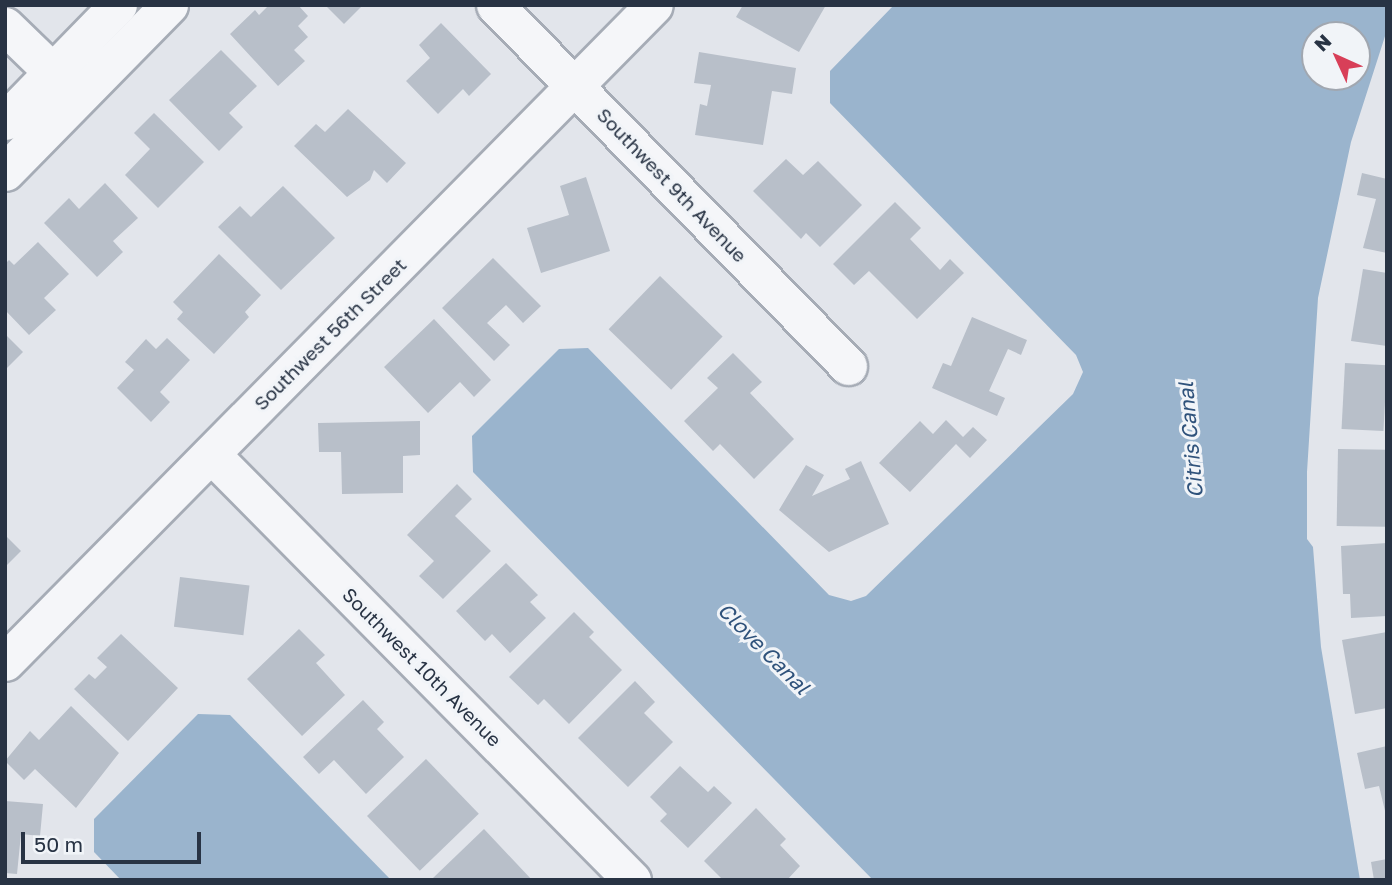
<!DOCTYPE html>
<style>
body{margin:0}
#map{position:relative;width:1392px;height:885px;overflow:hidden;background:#e2e5eb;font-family:"Golos Text",sans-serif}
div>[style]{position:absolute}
.water>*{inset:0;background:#9ab4cd}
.building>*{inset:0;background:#b8bfc9;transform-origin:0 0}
.roads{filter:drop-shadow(2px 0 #a6acb6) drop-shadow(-2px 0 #a6acb6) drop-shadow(0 2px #a6acb6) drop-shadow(0 -2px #a6acb6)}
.minor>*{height:37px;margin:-18.5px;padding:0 18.5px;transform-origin:18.5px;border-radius:18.5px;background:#f5f6f9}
span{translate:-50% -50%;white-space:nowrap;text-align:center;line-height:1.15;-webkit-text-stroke:6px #f1f4f8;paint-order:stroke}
.street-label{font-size:19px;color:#283344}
.water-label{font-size:21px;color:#2f527b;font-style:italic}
.frame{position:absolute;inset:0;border:7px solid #283344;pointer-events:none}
.north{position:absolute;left:1301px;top:21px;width:70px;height:70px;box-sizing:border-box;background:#f1f4f8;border:2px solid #a1a7b0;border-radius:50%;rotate:315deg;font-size:19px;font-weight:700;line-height:28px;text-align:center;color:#283344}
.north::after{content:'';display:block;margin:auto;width:24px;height:32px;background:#d83f58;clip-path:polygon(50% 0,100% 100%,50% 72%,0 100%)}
.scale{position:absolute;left:21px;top:832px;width:180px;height:32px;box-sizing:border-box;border:4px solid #283344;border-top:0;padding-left:9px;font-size:21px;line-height:24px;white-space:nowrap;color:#283344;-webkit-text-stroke:5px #f1f4f8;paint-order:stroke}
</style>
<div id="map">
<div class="water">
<i style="clip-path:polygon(evenodd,894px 5px,1387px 5px,1387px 30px,1351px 142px,1318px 298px,1307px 472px,1307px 539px,1313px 547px,1321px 647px,1360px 880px,873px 880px,473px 472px,472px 436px,559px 349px,588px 348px,829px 595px,851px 601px,866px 596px,1073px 394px,1083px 372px,1076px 355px,830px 103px,830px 71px,894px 5px,1315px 35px,1357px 35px,1357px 77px,1315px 77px,1315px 35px)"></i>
<i style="clip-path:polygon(198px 714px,230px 715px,391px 880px,121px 880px,94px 852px,94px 819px)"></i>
</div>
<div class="building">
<i style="clip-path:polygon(269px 5px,298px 5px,308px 16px,298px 26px,308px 37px,294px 50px,305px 61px,278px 86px,230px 34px,255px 10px,259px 15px)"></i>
<i style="clip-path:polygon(325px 5px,363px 5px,344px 24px)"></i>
<i style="clip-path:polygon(743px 5px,826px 5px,799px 52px,736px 17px)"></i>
<i style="clip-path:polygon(441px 23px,491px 74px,469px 96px,463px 89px,438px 114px,406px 81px,430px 58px,419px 45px)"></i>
<i style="clip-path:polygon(221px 50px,257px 86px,229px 113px,243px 127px,219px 151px,169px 100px)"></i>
<i style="clip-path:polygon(699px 52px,796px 68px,792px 94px,772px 91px,763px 145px,695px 135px,700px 104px,707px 106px,711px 85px,694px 83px)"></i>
<i style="clip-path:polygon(348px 109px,406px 163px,387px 183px,374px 170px,370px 180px,347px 197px,294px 146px,316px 124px,325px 132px)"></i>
<i style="clip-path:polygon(154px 113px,204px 162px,158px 208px,125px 175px,150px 149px,134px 133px)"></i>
<i style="clip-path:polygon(786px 159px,803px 175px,818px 161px,862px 205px,820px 247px,806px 233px,801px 239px,753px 191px)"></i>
<i style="clip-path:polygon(1362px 173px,1387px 179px,1387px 253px,1363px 248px,1376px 199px,1357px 195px)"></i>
<i style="clip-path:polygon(586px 177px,610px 251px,541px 273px,527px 228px,569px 215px,560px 186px)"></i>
<i style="clip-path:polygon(105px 183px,138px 218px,113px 241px,123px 252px,97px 277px,44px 223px,69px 198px,79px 209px)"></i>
<i style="clip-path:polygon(283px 186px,335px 238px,281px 290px,218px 227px,240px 206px,251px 217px)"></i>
<i style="clip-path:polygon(895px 202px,921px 228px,910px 239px,940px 270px,950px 259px,964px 273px,917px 319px,869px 271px,854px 285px,833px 264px)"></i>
<i style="clip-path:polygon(38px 242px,69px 274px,44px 298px,56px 310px,29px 335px,5px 310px,5px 264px,9px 260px,14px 265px)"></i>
<i style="clip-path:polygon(219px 254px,261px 295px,245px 312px,249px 317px,214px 354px,177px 319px,183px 312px,173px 302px)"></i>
<i style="clip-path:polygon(493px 258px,541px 306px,523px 323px,506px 305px,487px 323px,510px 345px,494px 361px,442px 308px)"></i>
<i style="clip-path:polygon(1363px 269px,1387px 273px,1387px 346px,1351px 341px)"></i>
<i style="left:660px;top:276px;width:87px;height:74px;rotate:44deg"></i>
<i style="clip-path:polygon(972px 317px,1027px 340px,1021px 355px,1008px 349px,989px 391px,1005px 398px,997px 416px,932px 388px,943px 363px,951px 366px)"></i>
<i style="clip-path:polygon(434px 319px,491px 380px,474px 397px,460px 382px,428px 413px,384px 367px)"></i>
<i style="clip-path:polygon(5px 334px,23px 352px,5px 370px)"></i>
<i style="clip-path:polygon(167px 338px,190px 360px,160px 392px,170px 402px,151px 422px,117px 388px,134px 370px,125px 362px,146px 339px,156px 349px)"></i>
<i style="clip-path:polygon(733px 353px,762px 382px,750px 393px,794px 439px,754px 479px,720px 444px,713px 451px,684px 421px,718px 388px,707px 378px)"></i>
<i style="left:1345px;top:363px;width:42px;height:66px;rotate:3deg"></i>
<i style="clip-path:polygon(946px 420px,963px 437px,973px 427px,987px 440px,970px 458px,956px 444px,910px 492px,879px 463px,920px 421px,933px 434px)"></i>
<i style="clip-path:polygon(420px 421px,420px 455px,403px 456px,403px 493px,342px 494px,341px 452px,319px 452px,318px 423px)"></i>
<i style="left:1338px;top:449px;width:49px;height:77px;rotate:1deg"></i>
<i style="clip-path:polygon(861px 461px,889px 524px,829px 552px,779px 510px,806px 465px,824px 475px,812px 496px,850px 479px,845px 469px)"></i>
<i style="clip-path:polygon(457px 484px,472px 499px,455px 516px,491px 551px,443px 599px,419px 576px,434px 561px,407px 535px)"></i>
<i style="clip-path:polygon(5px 535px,21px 551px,5px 567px)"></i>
<i style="clip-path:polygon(1387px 543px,1387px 616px,1351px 618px,1350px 594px,1343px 594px,1341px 546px)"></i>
<i style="clip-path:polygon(506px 563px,538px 595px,530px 602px,546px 618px,510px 653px,492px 634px,485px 641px,456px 611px)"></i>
<i style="left:180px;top:577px;width:70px;height:50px;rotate:7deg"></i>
<i style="clip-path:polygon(574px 612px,594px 632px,589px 637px,622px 670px,569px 724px,544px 699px,538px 705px,509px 677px)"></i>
<i style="clip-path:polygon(299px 629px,325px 655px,316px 663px,345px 695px,302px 736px,247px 679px)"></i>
<i style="clip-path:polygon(1387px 632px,1387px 708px,1355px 714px,1342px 640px)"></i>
<i style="clip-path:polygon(121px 634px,178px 688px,128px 741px,74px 689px,89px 674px,95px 679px,107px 667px,97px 658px)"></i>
<i style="clip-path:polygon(635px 681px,655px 702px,644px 713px,673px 742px,628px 787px,578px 738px)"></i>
<i style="clip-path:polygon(363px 700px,384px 722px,377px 729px,404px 757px,366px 794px,334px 760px,319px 774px,303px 757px)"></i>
<i style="clip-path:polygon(71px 706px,119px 753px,76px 808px,35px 769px,24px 780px,5px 761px,30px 731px,39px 740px)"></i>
<i style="clip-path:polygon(1387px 746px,1387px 815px,1386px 815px,1379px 786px,1365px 789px,1357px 753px)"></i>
<i style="left:426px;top:759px;width:76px;height:82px;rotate:46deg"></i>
<i style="clip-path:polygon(680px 766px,708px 792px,714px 786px,732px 803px,688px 848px,660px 821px,667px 814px,650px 797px)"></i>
<i style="clip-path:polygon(5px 801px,43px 804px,40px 836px,21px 834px,17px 874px,5px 873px)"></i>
<i style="clip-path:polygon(756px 808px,786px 839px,780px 845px,800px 866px,787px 880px,723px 880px,704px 861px)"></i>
<i style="clip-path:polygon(484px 829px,532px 880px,435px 880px,433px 878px)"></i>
<i style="clip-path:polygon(1387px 859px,1387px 880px,1374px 880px,1371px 862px)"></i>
</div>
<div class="roads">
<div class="minor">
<i style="left:495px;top:5px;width:505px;rotate:45.64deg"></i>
<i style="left:5px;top:26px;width:91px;rotate:44.1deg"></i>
<i style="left:5px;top:121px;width:162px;rotate:-45.8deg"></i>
<i style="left:5px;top:172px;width:234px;rotate:-45.5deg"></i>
<i style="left:211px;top:454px;width:599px;rotate:45.34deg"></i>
<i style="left:5px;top:662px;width:923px;rotate:-45.35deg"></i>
</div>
</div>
<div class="street-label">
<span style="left:672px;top:185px;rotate:46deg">Southwest 9th Avenue</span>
<span style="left:330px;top:334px;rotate:-45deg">Southwest 56th Street</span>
<span style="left:422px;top:667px;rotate:45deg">Southwest 10th Avenue</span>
</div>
<div class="water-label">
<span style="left:1190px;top:440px;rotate:-95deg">Citris Canal</span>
<span style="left:764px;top:648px;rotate:45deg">Clove Canal</span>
</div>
<div class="frame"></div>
<div class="north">N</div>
<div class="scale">50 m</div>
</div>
